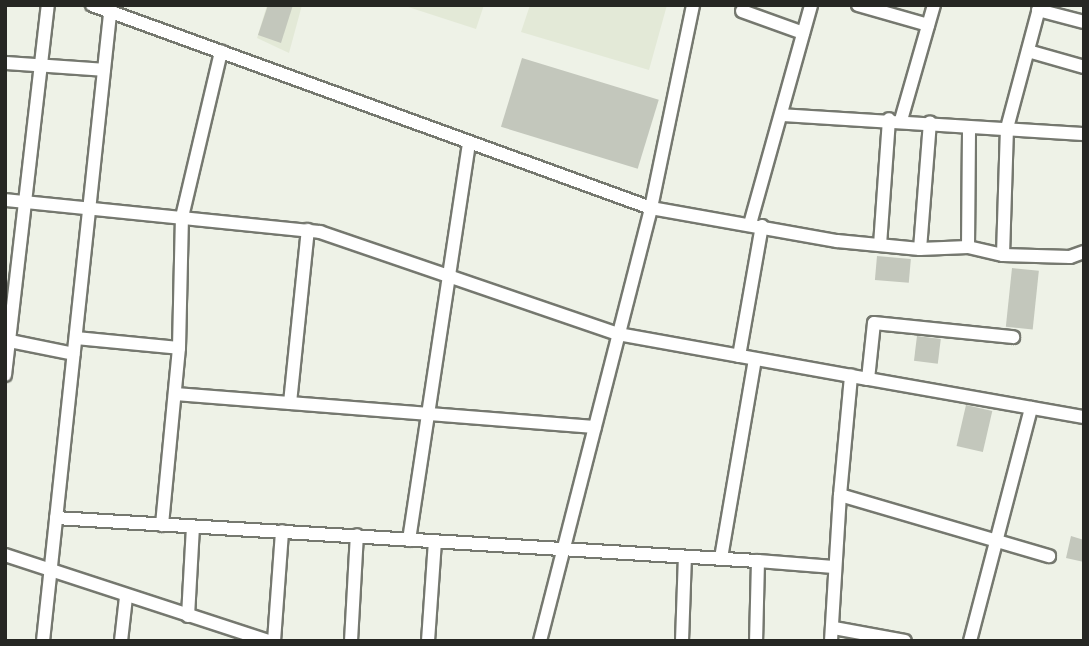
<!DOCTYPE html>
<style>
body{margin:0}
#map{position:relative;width:1089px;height:646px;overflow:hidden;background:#eef2e7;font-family:"Work Sans",sans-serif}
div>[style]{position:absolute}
.built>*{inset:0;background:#e3e9d7}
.building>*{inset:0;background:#c3c7bc;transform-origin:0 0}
.roads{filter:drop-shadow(2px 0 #75786f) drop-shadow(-2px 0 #75786f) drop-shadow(0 2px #75786f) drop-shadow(0 -2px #75786f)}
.minor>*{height:12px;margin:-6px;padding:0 6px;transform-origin:6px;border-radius:6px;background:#fff}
span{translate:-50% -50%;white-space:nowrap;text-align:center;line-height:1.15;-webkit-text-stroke:5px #fff;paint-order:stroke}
.frame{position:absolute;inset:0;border:7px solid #262723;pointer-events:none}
</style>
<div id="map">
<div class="built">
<i style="clip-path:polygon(267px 5px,302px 5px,289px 53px,257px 38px)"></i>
<i style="clip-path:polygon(402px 5px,484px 5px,476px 29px)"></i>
<i style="clip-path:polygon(530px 5px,667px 5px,649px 70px,521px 32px)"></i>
</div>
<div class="building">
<i style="clip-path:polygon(268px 5px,293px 5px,281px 43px,258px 35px)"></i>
<i style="left:522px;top:58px;width:143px;height:72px;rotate:17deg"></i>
<i style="left:877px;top:256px;width:34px;height:24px;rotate:5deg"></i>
<i style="left:1012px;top:268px;width:27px;height:59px;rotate:6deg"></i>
<i style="left:917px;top:336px;width:24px;height:25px;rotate:7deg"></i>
<i style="left:966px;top:405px;width:27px;height:42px;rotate:13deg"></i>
<i style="clip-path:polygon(1071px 536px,1084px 540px,1084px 562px,1066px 558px)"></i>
</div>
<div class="roads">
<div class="minor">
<i style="left:92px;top:5px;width:595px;rotate:19.96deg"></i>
<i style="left:651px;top:208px;width:189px;rotate:10.1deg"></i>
<i style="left:837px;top:241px;width:83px;rotate:5.5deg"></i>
<i style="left:920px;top:249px;width:48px;rotate:-2.4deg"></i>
<i style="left:968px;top:247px;width:36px;rotate:13deg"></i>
<i style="left:1003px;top:255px;width:67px;rotate:1.7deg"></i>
<i style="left:1070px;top:257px;width:15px;rotate:-20deg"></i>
<i style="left:858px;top:5px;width:73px;rotate:15.9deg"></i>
<i style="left:1038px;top:10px;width:48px;rotate:14.6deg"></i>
<i style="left:742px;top:11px;width:65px;rotate:19.8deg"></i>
<i style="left:1028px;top:51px;width:58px;rotate:15.9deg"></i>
<i style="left:5px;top:63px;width:99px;rotate:4deg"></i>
<i style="left:781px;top:115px;width:304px;rotate:3.6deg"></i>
<i style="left:901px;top:120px;width:120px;rotate:-74deg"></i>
<i style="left:5px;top:200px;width:317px;rotate:5.8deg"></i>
<i style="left:320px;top:232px;width:315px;rotate:18.9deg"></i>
<i style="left:618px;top:334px;width:254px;rotate:10.2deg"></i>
<i style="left:868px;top:379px;width:56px;rotate:-83.9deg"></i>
<i style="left:874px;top:323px;width:140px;rotate:5.8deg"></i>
<i style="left:750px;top:224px;width:227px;rotate:-74.4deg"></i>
<i style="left:880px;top:245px;width:126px;rotate:-85.9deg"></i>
<i style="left:968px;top:247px;width:120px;rotate:-89.5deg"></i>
<i style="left:920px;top:249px;width:127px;rotate:-85.5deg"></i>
<i style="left:1003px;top:255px;width:127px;rotate:-88.2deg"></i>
<i style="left:1007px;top:128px;width:127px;rotate:-75deg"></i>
<i style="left:76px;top:338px;width:103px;rotate:5.5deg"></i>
<i style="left:179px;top:348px;width:178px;rotate:95.5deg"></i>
<i style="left:5px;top:340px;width:70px;rotate:11.5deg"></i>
<i style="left:179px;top:348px;width:131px;rotate:-88.7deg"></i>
<i style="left:182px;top:217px;width:170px;rotate:-76.7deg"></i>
<i style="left:739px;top:356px;width:132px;rotate:-80deg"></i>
<i style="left:5px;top:375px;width:372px;rotate:-83.4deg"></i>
<i style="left:868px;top:379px;width:219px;rotate:10deg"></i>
<i style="left:175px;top:394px;width:421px;rotate:4.5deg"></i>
<i style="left:290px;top:403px;width:174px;rotate:-84.1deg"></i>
<i style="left:840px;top:495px;width:120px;rotate:-84.7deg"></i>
<i style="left:56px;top:518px;width:703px;rotate:3.51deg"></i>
<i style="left:758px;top:561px;width:80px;rotate:91.4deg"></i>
<i style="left:409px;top:540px;width:402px;rotate:-81.4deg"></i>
<i style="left:5px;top:555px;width:277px;rotate:18.1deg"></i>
<i style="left:721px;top:558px;width:202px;rotate:-80.3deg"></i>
<i style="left:758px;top:561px;width:76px;rotate:4.5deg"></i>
<i style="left:188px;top:616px;width:89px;rotate:-86.8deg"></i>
<i style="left:834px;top:628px;width:72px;rotate:10.4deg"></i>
<i style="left:43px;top:641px;width:640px;rotate:-83.9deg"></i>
<i style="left:121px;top:641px;width:44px;rotate:-83.5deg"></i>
<i style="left:274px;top:641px;width:110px;rotate:-85.8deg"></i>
<i style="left:351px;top:641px;width:106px;rotate:-86.8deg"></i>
<i style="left:428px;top:641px;width:99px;rotate:-86deg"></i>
<i style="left:540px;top:641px;width:447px;rotate:-75.6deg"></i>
<i style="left:651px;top:208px;width:207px;rotate:-78.3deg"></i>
<i style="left:682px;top:641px;width:84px;rotate:-88deg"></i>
<i style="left:831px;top:641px;width:146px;rotate:-86.5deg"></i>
<i style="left:840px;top:495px;width:218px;rotate:16.3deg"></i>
<i style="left:970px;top:641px;width:241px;rotate:-75.3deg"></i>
</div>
</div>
<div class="frame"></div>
</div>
